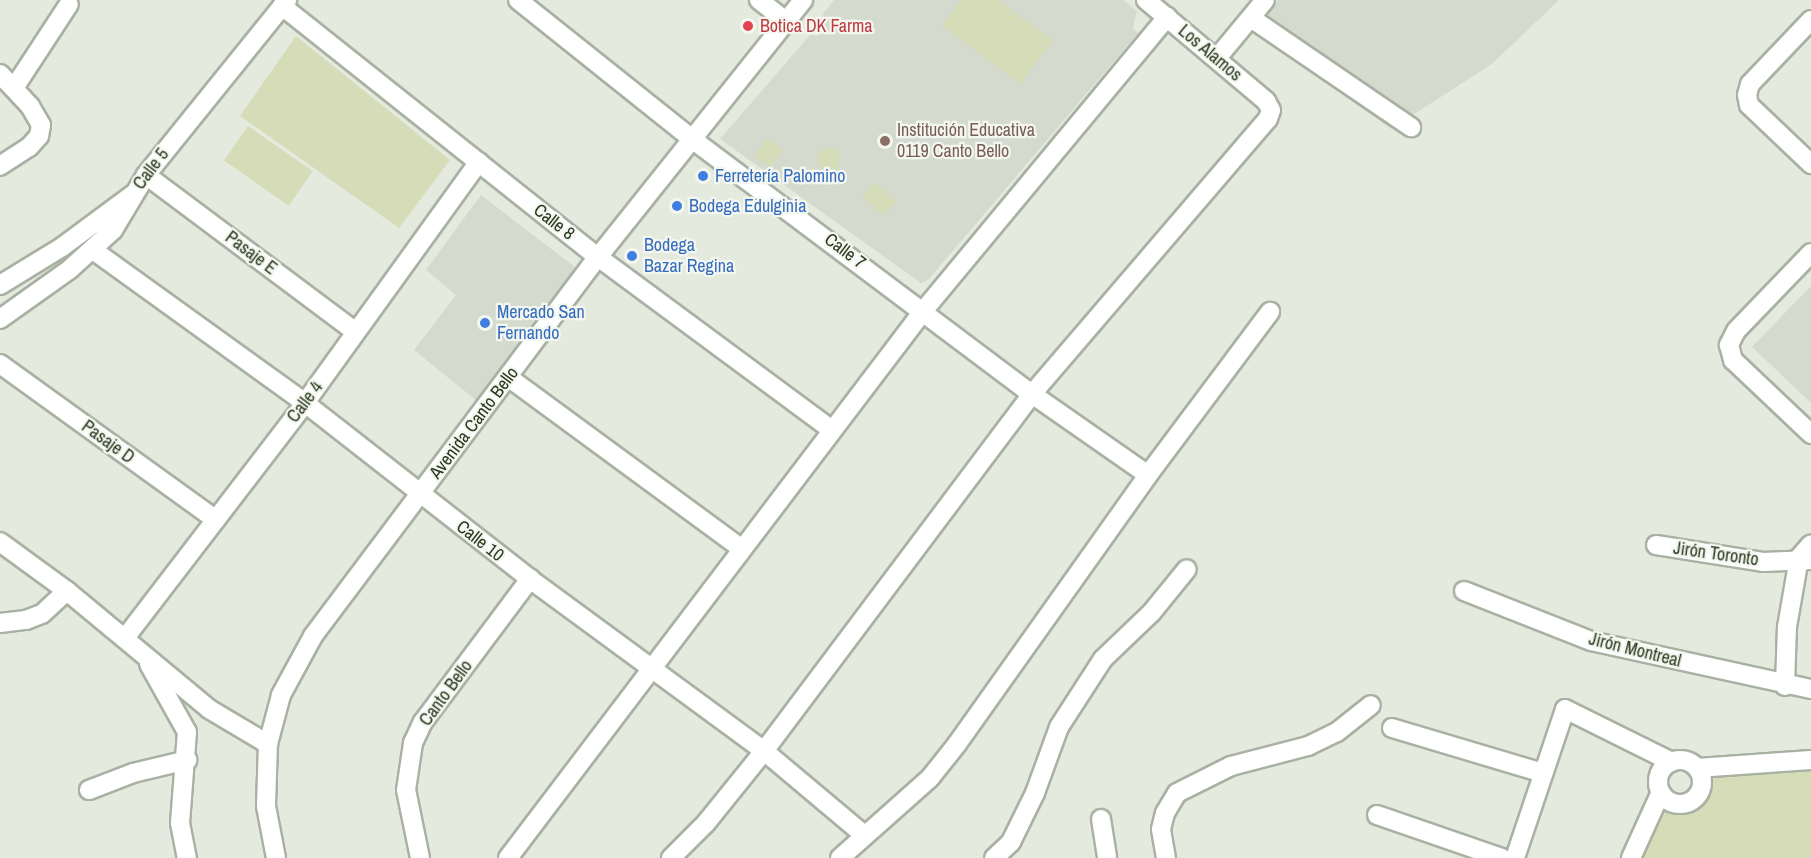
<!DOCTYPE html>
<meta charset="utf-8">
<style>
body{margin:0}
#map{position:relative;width:1811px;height:858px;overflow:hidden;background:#e5eadf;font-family:"Archivo Narrow",sans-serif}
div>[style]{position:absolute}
.built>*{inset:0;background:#d4dacd}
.green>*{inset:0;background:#d6dcb7;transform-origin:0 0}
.round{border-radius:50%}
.roads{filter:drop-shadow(2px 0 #a9b2a2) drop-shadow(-2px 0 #a9b2a2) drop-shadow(0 2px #a9b2a2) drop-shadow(0 -2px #a9b2a2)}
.minor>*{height:18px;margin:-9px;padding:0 9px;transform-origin:9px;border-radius:9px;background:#fff}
.minor>.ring{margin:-9px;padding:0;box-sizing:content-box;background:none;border:18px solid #fff;border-radius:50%}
.dots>*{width:16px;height:16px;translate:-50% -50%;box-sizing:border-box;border:3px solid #f4f7ef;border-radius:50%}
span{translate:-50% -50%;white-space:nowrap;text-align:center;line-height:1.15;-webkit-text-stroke:4.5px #f4f7ef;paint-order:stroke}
.health-label{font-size:18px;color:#be3a42}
.left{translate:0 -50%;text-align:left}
.street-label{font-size:18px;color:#293a20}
.education-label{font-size:18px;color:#785e54}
.shop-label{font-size:18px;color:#366cbe}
</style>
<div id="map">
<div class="built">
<i style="clip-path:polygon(834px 0,1123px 0,1137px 11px,1133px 28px,1138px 33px,928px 280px,921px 283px,720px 139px,810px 35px,817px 36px,825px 26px,823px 14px)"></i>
<i style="clip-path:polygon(1278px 0,1559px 0,1492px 64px,1391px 129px,1255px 31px)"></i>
<i style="clip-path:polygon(481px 195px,576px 268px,477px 401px,414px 350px,456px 295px,426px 270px)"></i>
<i style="clip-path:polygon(1811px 286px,1811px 403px,1752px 347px)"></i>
</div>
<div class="green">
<i style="clip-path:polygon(961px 0,998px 0,1053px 41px,1020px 84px,942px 26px)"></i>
<i style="clip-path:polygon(296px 36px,450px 160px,399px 228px,240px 116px)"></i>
<i style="left:248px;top:126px;width:79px;height:42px;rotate:35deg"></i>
<i style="left:768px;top:138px;width:19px;height:22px;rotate:36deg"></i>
<i class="round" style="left:818px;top:148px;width:22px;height:22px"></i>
<i style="left:875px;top:183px;width:28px;height:19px;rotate:41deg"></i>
<i style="clip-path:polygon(1811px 765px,1811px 858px,1641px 858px,1664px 810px,1701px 807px,1708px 797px,1713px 773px)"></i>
</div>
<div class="roads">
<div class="minor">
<i style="left:518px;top:0;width:223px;rotate:38.6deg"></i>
<i style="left:692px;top:139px;width:425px;rotate:36.9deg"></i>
<i style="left:1032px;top:394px;width:141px;rotate:34.9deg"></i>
<i style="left:759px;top:0;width:34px;rotate:38deg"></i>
<i style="left:282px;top:6px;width:404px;rotate:38.5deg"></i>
<i style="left:598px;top:257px;width:291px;rotate:36.5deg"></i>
<i style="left:1251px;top:18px;width:194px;rotate:34.3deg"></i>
<i style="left:1811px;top:20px;width:88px;rotate:133.6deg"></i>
<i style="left:1750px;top:84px;width:11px;rotate:105deg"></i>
<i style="left:1747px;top:95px;width:10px;rotate:79deg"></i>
<i style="left:1749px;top:105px;width:86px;rotate:43.6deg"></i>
<i style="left:1217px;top:58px;width:75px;rotate:-50.4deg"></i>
<i style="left:0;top:74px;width:44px;rotate:46.8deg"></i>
<i style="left:30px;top:106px;width:22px;rotate:60deg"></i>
<i style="left:41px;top:125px;width:11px;rotate:100deg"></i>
<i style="left:39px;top:136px;width:15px;rotate:132deg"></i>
<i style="left:29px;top:147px;width:35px;rotate:147deg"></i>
<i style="left:14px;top:88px;width:100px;rotate:-56.8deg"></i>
<i style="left:146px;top:175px;width:262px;rotate:36.8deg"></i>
<i style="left:93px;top:250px;width:261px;rotate:35.8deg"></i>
<i style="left:305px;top:403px;width:286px;rotate:38deg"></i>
<i style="left:530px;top:579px;width:290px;rotate:36.3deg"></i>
<i style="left:764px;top:751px;width:131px;rotate:40deg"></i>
<i style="left:1811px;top:253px;width:108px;rotate:133.9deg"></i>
<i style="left:1736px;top:331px;width:16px;rotate:117deg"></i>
<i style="left:1729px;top:345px;width:16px;rotate:75deg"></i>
<i style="left:1733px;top:360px;width:108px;rotate:43.5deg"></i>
<i style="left:0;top:285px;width:73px;rotate:-31.5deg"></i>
<i style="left:62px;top:247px;width:87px;rotate:-36.6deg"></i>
<i style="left:0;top:319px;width:86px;rotate:-35.5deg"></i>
<i style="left:70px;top:269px;width:58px;rotate:-42.2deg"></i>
<i style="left:113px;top:230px;width:64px;rotate:-59deg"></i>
<i style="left:146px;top:175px;width:225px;rotate:-51.1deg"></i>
<i style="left:0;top:364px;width:266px;rotate:35.8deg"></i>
<i style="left:508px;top:377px;width:290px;rotate:36.3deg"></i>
<i style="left:0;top:542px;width:83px;rotate:36.2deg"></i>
<i style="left:67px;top:591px;width:185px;rotate:39.7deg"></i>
<i style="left:209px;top:709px;width:69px;rotate:30.7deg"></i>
<i style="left:1656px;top:545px;width:108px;rotate:9deg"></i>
<i style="left:1763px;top:562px;width:48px;rotate:-2.4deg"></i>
<i style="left:1464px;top:591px;width:136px;rotate:21.5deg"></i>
<i style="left:1591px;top:641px;width:225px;rotate:12.3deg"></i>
<i style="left:0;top:623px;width:26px;rotate:-7deg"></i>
<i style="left:26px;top:620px;width:17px;rotate:-21deg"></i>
<i style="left:42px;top:614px;width:34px;rotate:-43deg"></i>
<i style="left:125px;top:638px;width:296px;rotate:-52.5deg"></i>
<i style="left:305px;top:403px;width:297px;rotate:-54.2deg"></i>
<i style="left:149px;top:664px;width:78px;rotate:60.8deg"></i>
<i style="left:187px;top:732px;width:91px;rotate:94.4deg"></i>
<i style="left:180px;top:823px;width:36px;rotate:79deg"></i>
<i style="left:1785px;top:686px;width:59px;rotate:-88.1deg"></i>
<i style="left:1787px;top:627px;width:70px;rotate:-80.1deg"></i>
<i style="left:1799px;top:558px;width:18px;rotate:-49deg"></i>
<i style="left:1392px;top:728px;width:158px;rotate:16.6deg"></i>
<i class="ring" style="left:1658px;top:760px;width:26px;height:26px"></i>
<i style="left:1697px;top:768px;width:114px;rotate:-4deg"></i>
<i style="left:89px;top:790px;width:47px;rotate:-21.1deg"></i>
<i style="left:133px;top:773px;width:56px;rotate:-13.5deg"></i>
<i style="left:1377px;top:815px;width:132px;rotate:19deg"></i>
<i style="left:1101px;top:819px;width:39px;rotate:81deg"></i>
<i style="left:276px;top:858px;width:53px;rotate:-100.9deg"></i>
<i style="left:266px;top:806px;width:62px;rotate:-88.2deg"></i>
<i style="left:268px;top:744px;width:51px;rotate:-75.1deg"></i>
<i style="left:281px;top:695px;width:67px;rotate:-61.5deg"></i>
<i style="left:313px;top:636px;width:474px;rotate:-53.1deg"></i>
<i style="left:598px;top:257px;width:329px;rotate:-51.4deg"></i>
<i style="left:420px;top:858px;width:69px;rotate:-101.6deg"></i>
<i style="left:406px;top:790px;width:48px;rotate:-81.5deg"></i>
<i style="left:413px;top:743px;width:23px;rotate:-65deg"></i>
<i style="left:423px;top:722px;width:179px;rotate:-53.2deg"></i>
<i style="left:508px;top:858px;width:688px;rotate:-52.8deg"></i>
<i style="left:924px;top:310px;width:381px;rotate:-50.3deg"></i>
<i style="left:671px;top:858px;width:49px;rotate:-45deg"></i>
<i style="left:706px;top:823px;width:92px;rotate:-51.1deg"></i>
<i style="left:764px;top:751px;width:446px;rotate:-53.1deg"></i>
<i style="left:1032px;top:394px;width:362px;rotate:-49.4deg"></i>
<i style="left:1268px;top:119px;width:9px;rotate:-72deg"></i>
<i style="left:1271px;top:110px;width:10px;rotate:-119deg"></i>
<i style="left:1266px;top:101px;width:157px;rotate:-139.9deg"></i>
<i style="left:840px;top:858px;width:120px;rotate:-41.6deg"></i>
<i style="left:930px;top:778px;width:43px;rotate:-51.5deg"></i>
<i style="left:957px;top:744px;width:330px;rotate:-54.6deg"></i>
<i style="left:1148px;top:475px;width:204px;rotate:-53.2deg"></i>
<i style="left:994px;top:858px;width:23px;rotate:-43deg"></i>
<i style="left:1011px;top:842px;width:55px;rotate:-63.9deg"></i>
<i style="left:1035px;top:793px;width:70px;rotate:-70deg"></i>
<i style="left:1059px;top:727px;width:81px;rotate:-57.1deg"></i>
<i style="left:1103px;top:659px;width:68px;rotate:-43.8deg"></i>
<i style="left:1152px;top:612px;width:55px;rotate:-50.9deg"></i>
<i style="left:1166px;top:858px;width:29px;rotate:-100deg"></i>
<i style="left:1161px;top:829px;width:16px;rotate:-76deg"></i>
<i style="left:1165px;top:813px;width:23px;rotate:-59deg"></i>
<i style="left:1177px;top:793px;width:60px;rotate:-26.6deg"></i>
<i style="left:1231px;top:766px;width:80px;rotate:-14.6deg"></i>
<i style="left:1308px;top:746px;width:32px;rotate:-26deg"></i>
<i style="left:1337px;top:732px;width:43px;rotate:-38.5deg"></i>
<i style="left:1515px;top:858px;width:157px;rotate:-71.4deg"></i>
<i style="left:1565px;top:709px;width:119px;rotate:26.4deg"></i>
<i style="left:1631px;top:858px;width:72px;rotate:-65.6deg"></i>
</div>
</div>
<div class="dots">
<i style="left:748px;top:26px;background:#e0444e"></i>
<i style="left:885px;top:141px;background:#8d6e63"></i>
<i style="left:703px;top:176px;background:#3f7fe0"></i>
<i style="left:677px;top:206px;background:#3f7fe0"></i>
<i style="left:632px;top:256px;background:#3f7fe0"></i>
<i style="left:485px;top:323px;background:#3f7fe0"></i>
</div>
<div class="health-label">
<span class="left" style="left:760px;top:26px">Botica DK Farma</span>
</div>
<div class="street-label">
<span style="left:1210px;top:53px;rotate:40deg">Los Alamos</span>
<span style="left:151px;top:169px;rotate:-53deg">Calle 5</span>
<span style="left:554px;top:222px;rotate:38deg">Calle 8</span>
<span style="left:845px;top:251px;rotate:37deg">Calle 7</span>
<span style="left:251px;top:253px;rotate:37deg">Pasaje E</span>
<span style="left:305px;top:402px;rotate:-53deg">Calle 4</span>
<span style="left:474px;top:423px;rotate:-53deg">Avenida Canto Bello</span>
<span style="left:108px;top:442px;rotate:36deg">Pasaje D</span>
<span style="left:480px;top:541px;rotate:38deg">Calle 10</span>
<span style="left:1716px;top:554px;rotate:8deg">Jirón Toronto</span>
<span style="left:1635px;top:650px;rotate:14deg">Jirón Montreal</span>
<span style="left:446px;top:693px;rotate:-54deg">Canto Bello</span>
</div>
<div class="education-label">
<span class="left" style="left:897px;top:141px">Institución Educativa<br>0119 Canto Bello</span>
</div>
<div class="shop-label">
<span class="left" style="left:715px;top:176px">Ferretería Palomino</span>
<span class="left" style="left:689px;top:206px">Bodega Edulginia</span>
<span class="left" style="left:644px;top:256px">Bodega<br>Bazar Regina</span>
<span class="left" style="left:497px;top:323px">Mercado San<br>Fernando</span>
</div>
</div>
